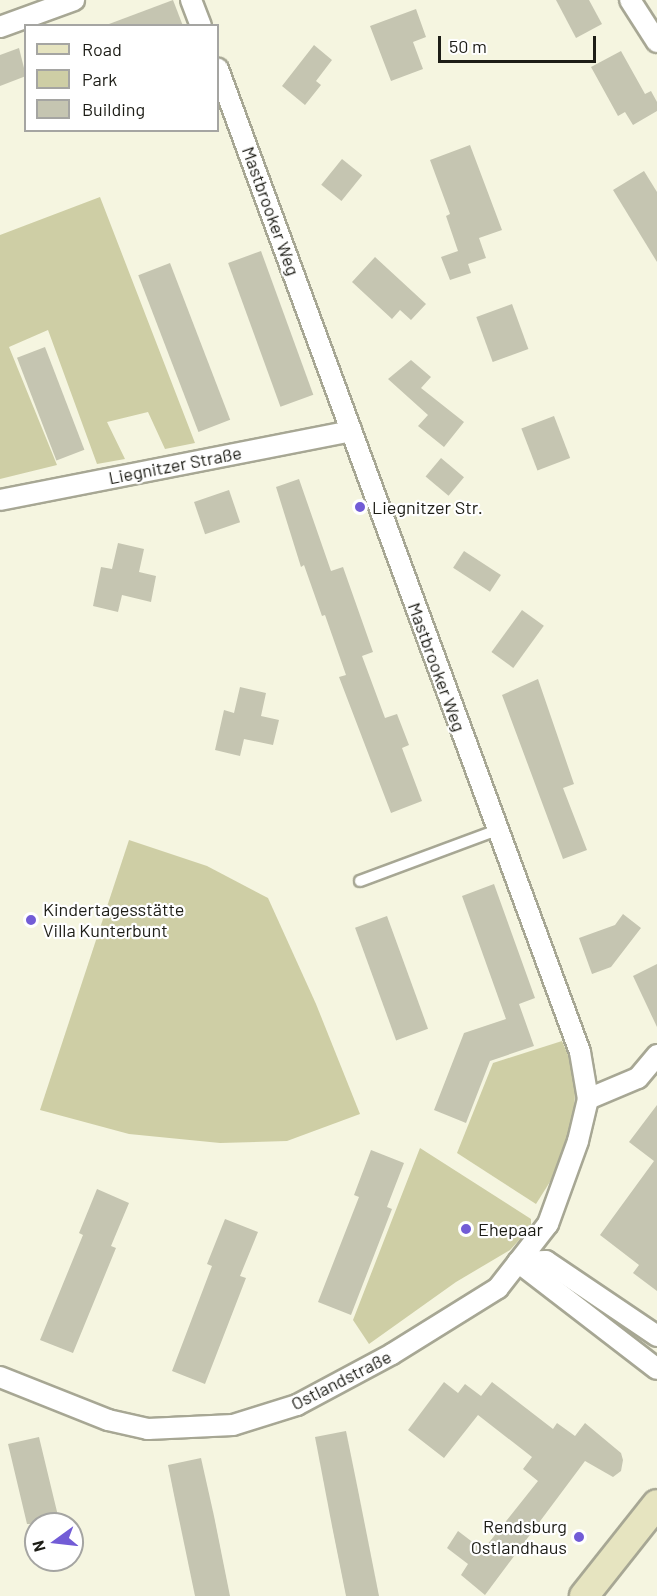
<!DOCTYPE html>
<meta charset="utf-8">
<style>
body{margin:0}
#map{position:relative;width:657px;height:1596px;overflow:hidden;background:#f5f5e0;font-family:Barlow,sans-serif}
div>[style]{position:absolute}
.green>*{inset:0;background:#cecea5}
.building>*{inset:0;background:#c5c5b1;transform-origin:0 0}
.roads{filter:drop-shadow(2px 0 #a7a794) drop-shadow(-2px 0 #a7a794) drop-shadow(0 2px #a7a794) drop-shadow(0 -2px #a7a794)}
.service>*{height:10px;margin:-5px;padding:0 5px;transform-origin:5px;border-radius:5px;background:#fff}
.minor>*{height:20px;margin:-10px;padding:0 10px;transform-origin:10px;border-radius:10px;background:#fff}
.secondary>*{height:28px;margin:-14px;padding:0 14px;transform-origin:14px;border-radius:14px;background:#e6e4c0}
.dots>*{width:16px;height:16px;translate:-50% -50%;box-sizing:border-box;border:3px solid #fff;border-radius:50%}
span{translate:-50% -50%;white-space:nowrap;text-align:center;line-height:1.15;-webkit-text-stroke:4.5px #fff;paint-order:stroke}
.street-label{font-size:18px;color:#1d1d16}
.poi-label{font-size:18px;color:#1d1d16}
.left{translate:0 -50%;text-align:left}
.right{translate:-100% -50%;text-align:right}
.legend{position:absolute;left:24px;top:24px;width:195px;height:108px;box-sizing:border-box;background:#fff;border:2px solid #a5a5a2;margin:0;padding:8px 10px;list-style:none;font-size:18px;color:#1d1d16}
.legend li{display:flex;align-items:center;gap:12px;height:30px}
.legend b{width:30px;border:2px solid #a5a5a2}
.north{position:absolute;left:24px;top:1512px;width:60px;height:60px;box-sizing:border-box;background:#fff;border:2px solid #a5a5a2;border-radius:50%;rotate:255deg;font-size:16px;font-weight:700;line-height:24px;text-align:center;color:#1d1d16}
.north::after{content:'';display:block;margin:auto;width:21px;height:27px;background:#725cd6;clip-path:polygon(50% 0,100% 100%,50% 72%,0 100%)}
.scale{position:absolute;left:438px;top:36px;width:158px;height:27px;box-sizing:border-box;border:3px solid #1d1d16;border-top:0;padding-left:8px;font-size:18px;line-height:21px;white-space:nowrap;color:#1d1d16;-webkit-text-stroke:4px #fff;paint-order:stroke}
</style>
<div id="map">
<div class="green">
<i style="clip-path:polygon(100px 197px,195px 443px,165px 449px,148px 412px,107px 422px,125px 459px,97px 464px,48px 330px,9px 347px,57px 465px,0 479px,0 235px)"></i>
<i style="clip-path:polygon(129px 840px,207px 866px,268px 898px,316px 1004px,360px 1114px,287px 1141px,220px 1143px,129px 1134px,40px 1110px)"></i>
<i style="clip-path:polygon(562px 1041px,576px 1073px,574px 1115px,560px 1166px,536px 1204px,457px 1153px,493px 1063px)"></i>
<i style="clip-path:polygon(420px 1148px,531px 1219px,531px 1227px,510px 1250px,456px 1282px,369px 1344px,353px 1320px)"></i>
</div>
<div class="building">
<i style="clip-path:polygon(173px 0,183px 26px,110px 26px,109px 24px)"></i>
<i style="clip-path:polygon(556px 0,589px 0,602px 24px,576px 38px)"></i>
<i style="clip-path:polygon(416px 9px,426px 37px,413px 42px,423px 69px,391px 81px,370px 26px)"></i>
<i style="clip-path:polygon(314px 45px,332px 60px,316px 81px,321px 85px,305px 105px,282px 86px)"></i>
<i style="clip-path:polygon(19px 48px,26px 76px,0 86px,0 55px)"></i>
<i style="clip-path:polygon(621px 51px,645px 94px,651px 91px,657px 102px,657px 111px,633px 125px,625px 112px,618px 116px,591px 67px)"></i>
<i style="clip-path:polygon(470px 145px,502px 230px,479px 238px,486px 258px,468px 264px,471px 273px,450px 280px,441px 257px,458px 251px,446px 216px,450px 214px,430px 160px)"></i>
<i style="left:342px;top:159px;width:26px;height:33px;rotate:39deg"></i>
<i style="clip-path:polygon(644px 171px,657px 192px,657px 262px,613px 190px)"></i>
<i style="left:261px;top:251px;width:153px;height:35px;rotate:70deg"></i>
<i style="clip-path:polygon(375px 257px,426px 304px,411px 320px,400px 310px,392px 319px,352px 282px)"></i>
<i style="left:170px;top:263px;width:168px;height:34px;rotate:69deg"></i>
<i style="left:512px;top:304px;width:48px;height:38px;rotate:70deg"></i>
<i style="left:45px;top:347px;width:110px;height:30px;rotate:69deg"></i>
<i style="clip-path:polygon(411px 360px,431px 377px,421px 388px,464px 422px,444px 447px,418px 426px,428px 415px,388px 379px)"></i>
<i style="left:554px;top:416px;width:45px;height:35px;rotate:69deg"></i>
<i style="left:441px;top:458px;width:30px;height:24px;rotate:40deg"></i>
<i style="clip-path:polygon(299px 479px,331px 571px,343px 567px,373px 652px,362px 656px,385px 718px,397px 714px,409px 745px,402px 748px,422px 801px,391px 813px,339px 677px,346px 675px,325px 615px,322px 616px,304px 565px,301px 567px,276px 487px)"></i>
<i style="left:229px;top:490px;width:34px;height:37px;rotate:71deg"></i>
<i style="clip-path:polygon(118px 543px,144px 549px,139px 572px,156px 576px,151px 602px,122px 595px,118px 612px,93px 606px,101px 567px,112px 569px)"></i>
<i style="left:464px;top:551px;width:44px;height:20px;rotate:33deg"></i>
<i style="left:522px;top:610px;width:27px;height:52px;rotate:36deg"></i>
<i style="clip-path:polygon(538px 679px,574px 784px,563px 788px,587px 850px,563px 859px,502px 695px)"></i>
<i style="clip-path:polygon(240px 687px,266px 693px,261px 716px,279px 720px,273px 745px,244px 739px,240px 756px,215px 750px,224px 710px,234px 713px)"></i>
<i style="clip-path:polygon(494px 884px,535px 998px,519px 1004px,534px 1046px,490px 1061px,466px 1123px,434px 1110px,464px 1033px,506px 1019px,462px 896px)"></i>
<i style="clip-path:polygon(623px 914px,641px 928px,611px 967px,592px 974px,579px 938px,615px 925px)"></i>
<i style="left:387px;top:916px;width:120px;height:34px;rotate:70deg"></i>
<i style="clip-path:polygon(657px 964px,657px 1027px,633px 976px)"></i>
<i style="clip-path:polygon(657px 1105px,657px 1291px,633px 1273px,639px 1265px,600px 1235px,654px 1161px,629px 1142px)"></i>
<i style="clip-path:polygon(371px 1150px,404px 1163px,387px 1207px,392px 1209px,351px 1315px,318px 1302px,359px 1197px,354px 1195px)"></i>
<i style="clip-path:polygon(97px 1189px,129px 1203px,111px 1246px,116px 1248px,73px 1353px,40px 1340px,83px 1235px,79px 1233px)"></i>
<i style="clip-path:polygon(225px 1219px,258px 1232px,240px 1276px,246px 1278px,205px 1384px,172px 1371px,212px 1266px,207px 1264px)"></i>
<i style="clip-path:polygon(444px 1382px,458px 1393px,465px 1384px,481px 1396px,492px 1382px,553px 1429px,557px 1423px,575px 1436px,585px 1423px,621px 1453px,623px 1460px,621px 1471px,613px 1477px,585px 1461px,485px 1595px,461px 1575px,468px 1564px,447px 1548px,458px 1531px,483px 1550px,538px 1481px,523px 1469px,532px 1457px,478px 1415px,444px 1458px,408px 1430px)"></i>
<i style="clip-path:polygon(346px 1431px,358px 1490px,379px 1596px,346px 1596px,332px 1526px,315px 1437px)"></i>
<i style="clip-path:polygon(39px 1437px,52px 1491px,60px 1524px,27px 1524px,8px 1444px)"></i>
<i style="clip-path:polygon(201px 1458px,214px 1516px,230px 1596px,195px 1596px,174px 1495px,168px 1465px)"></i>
</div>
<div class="roads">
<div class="service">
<i style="left:360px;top:881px;width:146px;rotate:-20.4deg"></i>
</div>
<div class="minor">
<i style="left:191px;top:0;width:28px;rotate:69deg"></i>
<i style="left:630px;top:0;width:50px;rotate:57.3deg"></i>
<i style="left:0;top:27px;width:79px;rotate:-20deg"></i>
<i style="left:0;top:500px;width:358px;rotate:-11.1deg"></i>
<i style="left:588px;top:1099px;width:54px;rotate:-22.8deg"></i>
<i style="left:638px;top:1078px;width:30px;rotate:-50deg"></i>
<i style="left:518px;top:1262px;width:175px;rotate:37.6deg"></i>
<i style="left:518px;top:1262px;width:28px;rotate:-2deg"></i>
<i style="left:546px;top:1261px;width:134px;rotate:34deg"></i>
<i style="left:0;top:1377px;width:116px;rotate:21.7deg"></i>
<i style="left:108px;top:1420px;width:41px;rotate:12.7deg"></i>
<i style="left:148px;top:1429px;width:85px;rotate:-2.7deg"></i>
<i style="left:233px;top:1425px;width:67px;rotate:-17.4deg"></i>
<i style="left:297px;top:1405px;width:108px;rotate:-28.2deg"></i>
<i style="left:392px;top:1354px;width:125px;rotate:-31.9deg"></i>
<i style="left:498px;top:1288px;width:81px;rotate:-52deg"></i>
<i style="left:548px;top:1224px;width:88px;rotate:-70.1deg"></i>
<i style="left:578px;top:1141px;width:43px;rotate:-76.6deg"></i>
<i style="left:588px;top:1099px;width:48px;rotate:-99.7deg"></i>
<i style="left:580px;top:1052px;width:1048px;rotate:-110.22deg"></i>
</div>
<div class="secondary">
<i style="left:584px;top:1596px;width:117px;rotate:-51.6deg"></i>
</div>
</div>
<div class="dots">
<i style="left:360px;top:507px;background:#725cd6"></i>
<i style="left:31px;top:920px;background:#725cd6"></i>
<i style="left:466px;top:1229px;background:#725cd6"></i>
<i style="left:579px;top:1537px;background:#725cd6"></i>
</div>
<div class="street-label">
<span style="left:271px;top:211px;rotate:70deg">Mastbrooker Weg</span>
<span style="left:175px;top:465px;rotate:-11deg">Liegnitzer Straße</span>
<span style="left:437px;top:667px;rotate:70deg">Mastbrooker Weg</span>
<span style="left:341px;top:1380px;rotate:-27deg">Ostlandstraße</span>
</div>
<div class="poi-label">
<span class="left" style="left:372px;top:507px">Liegnitzer Str.</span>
<span class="left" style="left:43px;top:920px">Kindertagesstätte<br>Villa Kunterbunt</span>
<span class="left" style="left:478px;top:1229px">Ehepaar</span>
<span class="right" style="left:567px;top:1537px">Rendsburg<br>Ostlandhaus</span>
</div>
<ul class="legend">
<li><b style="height:8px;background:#e6e4c0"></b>Road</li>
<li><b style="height:16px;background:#cecea5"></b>Park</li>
<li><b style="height:16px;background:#c5c5b1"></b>Building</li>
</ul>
<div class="north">N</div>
<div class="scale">50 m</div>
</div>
